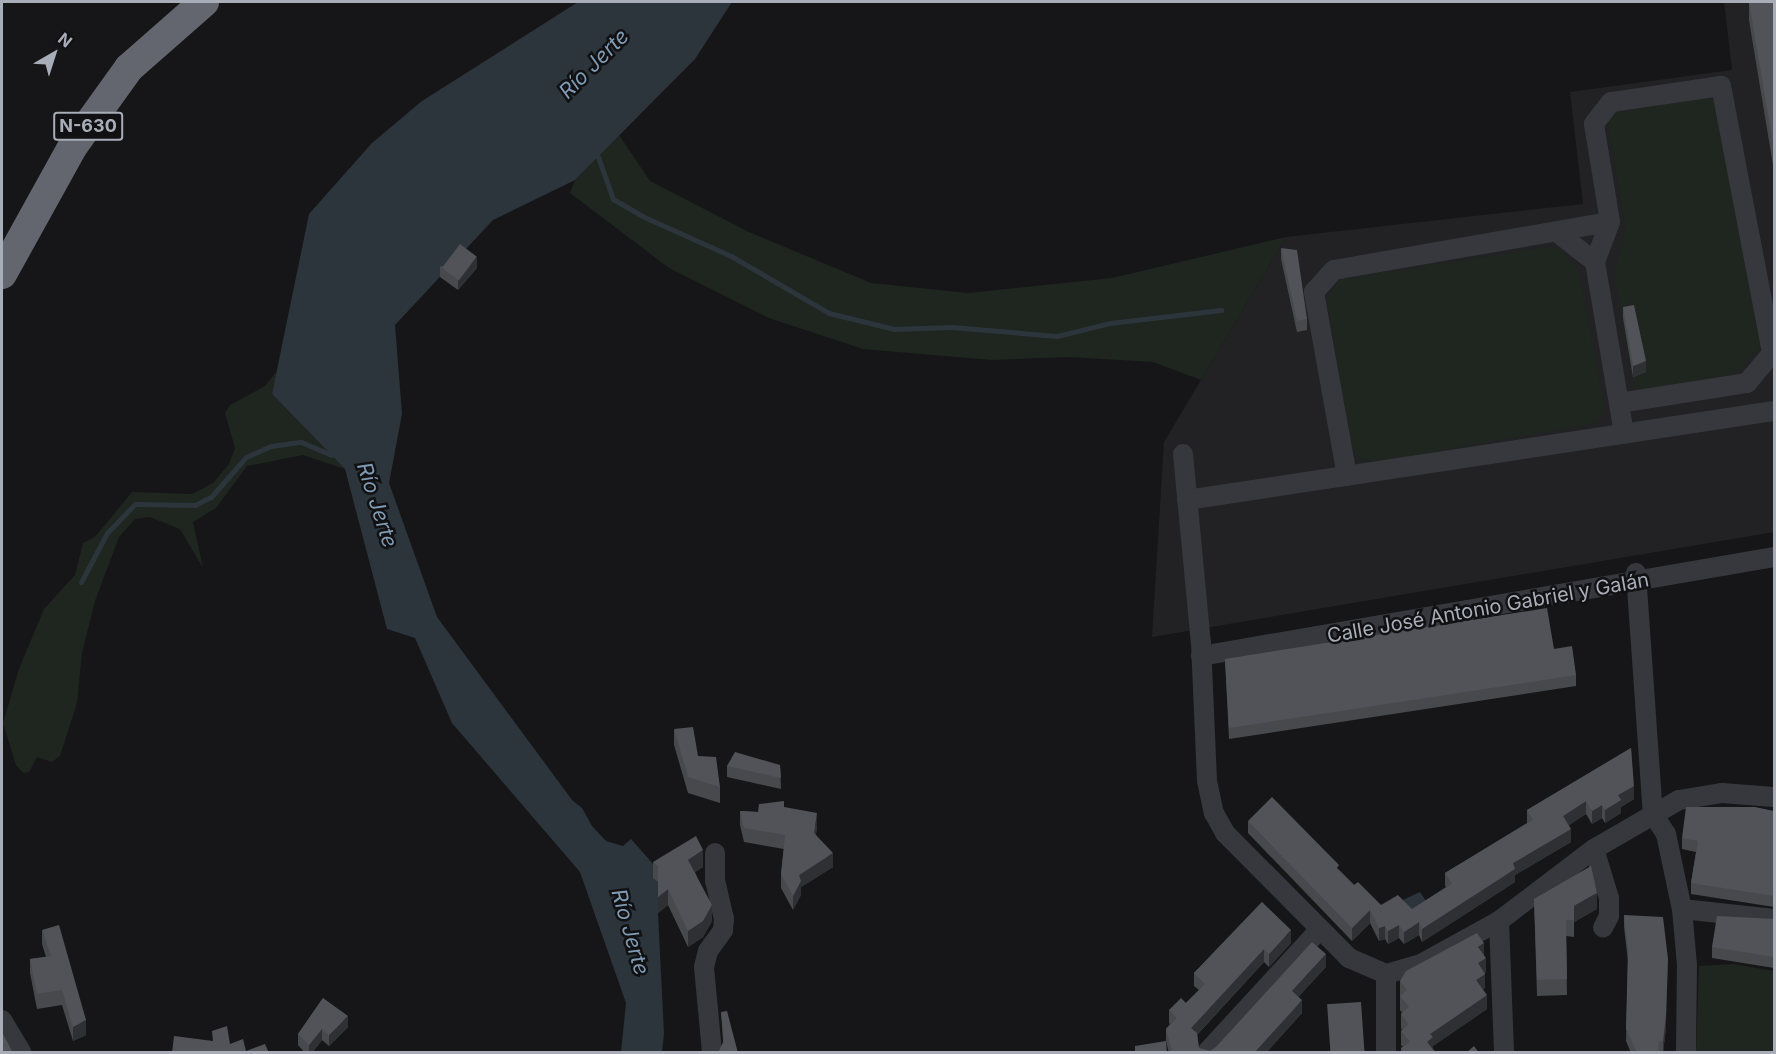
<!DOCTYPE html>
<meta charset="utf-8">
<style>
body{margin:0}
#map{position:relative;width:1776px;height:1054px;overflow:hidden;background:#161618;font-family:Inter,sans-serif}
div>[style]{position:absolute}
.built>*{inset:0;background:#222225}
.green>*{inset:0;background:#1e261f}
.water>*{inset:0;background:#2c353c}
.stream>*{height:5px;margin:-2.5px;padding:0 2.5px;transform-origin:2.5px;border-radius:2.5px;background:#2c353c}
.minor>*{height:20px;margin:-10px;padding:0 10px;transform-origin:10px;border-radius:10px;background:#37383d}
.highway>*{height:30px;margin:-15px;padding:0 15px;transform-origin:15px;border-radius:15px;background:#63666e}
.wall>*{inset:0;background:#47494d}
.shaded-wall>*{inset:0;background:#2f3033}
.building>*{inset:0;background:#525359;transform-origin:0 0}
span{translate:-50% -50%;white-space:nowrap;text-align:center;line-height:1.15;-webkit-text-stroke:5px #111113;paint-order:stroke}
.shield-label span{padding:2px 4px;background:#111113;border:2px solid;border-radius:4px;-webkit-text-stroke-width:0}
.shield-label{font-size:18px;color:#a8adb8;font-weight:700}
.street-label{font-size:20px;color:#a8adb8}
.water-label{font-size:21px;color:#7f9bb3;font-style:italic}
.frame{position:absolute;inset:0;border:3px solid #a8adb8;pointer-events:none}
.north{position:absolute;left:24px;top:24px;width:60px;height:60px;-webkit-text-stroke:4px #111113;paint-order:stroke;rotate:39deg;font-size:16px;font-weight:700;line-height:24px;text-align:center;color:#a8adb8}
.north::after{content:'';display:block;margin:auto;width:21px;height:27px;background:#a8adb8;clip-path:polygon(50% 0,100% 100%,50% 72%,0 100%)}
</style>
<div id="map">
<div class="built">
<i style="clip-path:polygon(1724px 2px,1774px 2px,1774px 532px,1152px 637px,1164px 442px,1286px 237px,1583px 204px,1570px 92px,1732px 70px)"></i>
</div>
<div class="green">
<i style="clip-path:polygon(1706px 97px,1715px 100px,1760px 346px,1737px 374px,1635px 392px,1614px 272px,1626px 230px,1607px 120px,1613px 113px)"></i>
<i style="clip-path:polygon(619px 135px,650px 181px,749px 232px,871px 283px,968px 293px,1112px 278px,1286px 237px,1201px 380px,1153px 362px,1069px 357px,992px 360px,863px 349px,769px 318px,669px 268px,570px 193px,575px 180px)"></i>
<i style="clip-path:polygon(1552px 246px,1563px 251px,1578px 271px,1604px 405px,1600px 419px,1591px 424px,1376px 462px,1360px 459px,1351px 447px,1327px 300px,1338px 280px)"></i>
<i style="clip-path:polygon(277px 371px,272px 394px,345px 469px,303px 455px,247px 466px,216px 508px,193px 522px,203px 568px,180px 529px,150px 517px,135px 519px,119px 537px,95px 601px,82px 653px,77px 703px,60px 756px,52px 762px,37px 757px,29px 772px,23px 773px,16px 765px,3px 723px,19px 669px,44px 609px,75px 575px,83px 543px,95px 537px,132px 492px,192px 494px,213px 483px,229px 464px,235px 448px,225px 413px,230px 405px,265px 386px)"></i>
<i style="clip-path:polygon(1734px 964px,1774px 971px,1774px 1052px,1696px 1052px,1699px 966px)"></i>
</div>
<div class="water">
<i style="clip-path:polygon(578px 2px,732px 2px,695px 59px,575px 180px,493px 220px,395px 325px,402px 414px,389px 483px,437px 617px,572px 800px,582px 808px,592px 826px,606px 841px,623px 846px,631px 839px,661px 873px,658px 913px,664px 1034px,662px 1052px,621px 1052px,626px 1003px,580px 872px,452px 723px,415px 638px,387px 629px,345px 469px,272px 394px,309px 214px,372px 143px,422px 101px)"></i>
<i style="clip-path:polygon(1420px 892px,1426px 901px,1409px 911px,1403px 900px)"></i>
</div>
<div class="stream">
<i style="left:598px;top:157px;width:45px;rotate:70.3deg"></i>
<i style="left:613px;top:199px;width:34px;rotate:30deg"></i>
<i style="left:642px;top:216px;width:98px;rotate:24.2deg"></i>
<i style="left:731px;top:256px;width:113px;rotate:30.2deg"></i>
<i style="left:829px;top:313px;width:67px;rotate:13.8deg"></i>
<i style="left:894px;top:329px;width:58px;rotate:-2deg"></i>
<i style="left:952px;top:327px;width:105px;rotate:4.9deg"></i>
<i style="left:1057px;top:336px;width:55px;rotate:-13.8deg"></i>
<i style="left:1110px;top:323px;width:112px;rotate:-6.7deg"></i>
<i style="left:81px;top:582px;width:55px;rotate:-62deg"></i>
<i style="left:107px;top:533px;width:40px;rotate:-46deg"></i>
<i style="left:135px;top:504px;width:60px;rotate:1deg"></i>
<i style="left:195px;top:505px;width:18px;rotate:-27deg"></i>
<i style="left:211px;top:497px;width:53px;rotate:-48.8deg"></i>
<i style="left:246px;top:457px;width:27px;rotate:-24deg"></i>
<i style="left:271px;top:446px;width:30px;rotate:-8deg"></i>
<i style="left:301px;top:442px;width:33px;rotate:23deg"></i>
</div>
<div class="minor">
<i style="left:1558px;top:233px;width:47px;rotate:38.1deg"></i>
<i style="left:1619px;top:403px;width:130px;rotate:-8.9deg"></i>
<i style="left:1747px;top:383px;width:39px;rotate:-50deg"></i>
<i style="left:1772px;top:353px;width:272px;rotate:-100.8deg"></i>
<i style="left:1721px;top:86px;width:111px;rotate:171.7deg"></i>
<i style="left:1611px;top:102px;width:28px;rotate:128deg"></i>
<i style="left:1594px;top:124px;width:99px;rotate:80.7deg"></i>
<i style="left:1610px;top:222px;width:43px;rotate:110.6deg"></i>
<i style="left:1595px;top:262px;width:174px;rotate:80.4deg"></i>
<i style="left:1183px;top:454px;width:190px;rotate:84.6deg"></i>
<i style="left:1201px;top:643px;width:138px;rotate:87.5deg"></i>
<i style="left:1207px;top:781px;width:33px;rotate:78deg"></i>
<i style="left:1214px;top:813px;width:23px;rotate:61deg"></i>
<i style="left:1225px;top:833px;width:176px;rotate:45.2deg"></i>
<i style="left:1349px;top:958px;width:40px;rotate:23.4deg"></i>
<i style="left:1386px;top:974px;width:36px;rotate:-16deg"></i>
<i style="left:1421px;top:964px;width:89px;rotate:-28.9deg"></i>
<i style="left:1499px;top:921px;width:119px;rotate:-37.2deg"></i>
<i style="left:1594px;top:849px;width:98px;rotate:-30deg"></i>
<i style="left:1679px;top:800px;width:44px;rotate:-9.2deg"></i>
<i style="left:1722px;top:793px;width:52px;rotate:4.4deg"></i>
<i style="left:1347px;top:476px;width:187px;rotate:-100.2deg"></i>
<i style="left:1314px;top:292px;width:30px;rotate:-48deg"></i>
<i style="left:1334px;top:270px;width:280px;rotate:-9.9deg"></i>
<i style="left:1187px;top:500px;width:594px;rotate:-8.62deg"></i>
<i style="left:1636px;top:573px;width:242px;rotate:86deg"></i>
<i style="left:1653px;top:814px;width:24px;rotate:57deg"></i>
<i style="left:1666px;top:834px;width:77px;rotate:78deg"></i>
<i style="left:1682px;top:909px;width:56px;rotate:84.9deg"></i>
<i style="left:1687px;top:965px;width:87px;rotate:90.7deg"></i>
<i style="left:1201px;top:656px;width:581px;rotate:-9.8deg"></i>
<i style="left:1594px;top:849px;width:51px;rotate:73deg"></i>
<i style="left:1609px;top:898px;width:18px;rotate:90deg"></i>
<i style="left:1609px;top:916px;width:13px;rotate:117deg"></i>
<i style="left:1682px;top:909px;width:93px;rotate:6.2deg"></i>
<i style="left:1499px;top:921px;width:131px;rotate:87.8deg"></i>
<i style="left:2px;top:1020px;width:37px;rotate:59deg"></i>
<i style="left:712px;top:1052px;width:85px;rotate:-95.4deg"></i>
<i style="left:704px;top:967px;width:16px;rotate:-76deg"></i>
<i style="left:708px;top:951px;width:26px;rotate:-54deg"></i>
<i style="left:723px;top:930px;width:11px;rotate:-85deg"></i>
<i style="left:724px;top:919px;width:39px;rotate:-103deg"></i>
<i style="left:715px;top:881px;width:28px;rotate:-90deg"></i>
<i style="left:1207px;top:1052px;width:166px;rotate:-47.4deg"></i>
<i style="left:1386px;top:1052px;width:78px;rotate:-90deg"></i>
</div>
<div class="highway">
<i style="left:2px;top:274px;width:146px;rotate:-61deg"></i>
<i style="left:73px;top:146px;width:96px;rotate:-54.3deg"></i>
<i style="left:129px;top:68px;width:100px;rotate:-41.3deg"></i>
</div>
<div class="wall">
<i style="clip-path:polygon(1749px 2px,1774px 2px,1774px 171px,1749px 20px)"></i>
<i style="clip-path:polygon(1281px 248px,1307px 319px,1307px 330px,1297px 332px,1281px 259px)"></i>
<i style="clip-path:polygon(440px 266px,477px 268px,458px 290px,440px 277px)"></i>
<i style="clip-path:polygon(1623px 307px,1646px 372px,1633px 377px,1623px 318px)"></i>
<i style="clip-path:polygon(1554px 649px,1576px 675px,1576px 686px,1229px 739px,1225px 659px)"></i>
<i style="clip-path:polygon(674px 729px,720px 787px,720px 803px,688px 793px,674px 745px)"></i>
<i style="clip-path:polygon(1631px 748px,1634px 799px,1621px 807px,1621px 813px,1605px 823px,1602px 818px,1592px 824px,1586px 814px,1569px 825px,1571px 842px,1515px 875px,1515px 882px,1422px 942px,1419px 935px,1404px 944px,1399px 938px,1388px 944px,1385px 939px,1379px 941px,1370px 923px,1352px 941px,1248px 833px,1248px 821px,1339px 870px,1354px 885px,1381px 905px,1412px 909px,1446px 887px,1445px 886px,1445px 873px,1527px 823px,1527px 810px)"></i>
<i style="clip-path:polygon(780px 765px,781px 789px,727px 777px,727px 766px)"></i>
<i style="clip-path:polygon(784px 807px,817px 826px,816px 835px,833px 867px,801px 887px,801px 895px,793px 910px,781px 888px,781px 874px,784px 849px,744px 842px,740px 825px,740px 811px,758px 812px)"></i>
<i style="clip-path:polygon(1774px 811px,1774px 907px,1691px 894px,1691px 883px,1696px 852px,1682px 849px,1682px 838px)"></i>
<i style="clip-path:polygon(653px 862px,703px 867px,695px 872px,712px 921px,703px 937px,688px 947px,668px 905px,658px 913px,658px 882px,653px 878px)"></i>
<i style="clip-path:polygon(1534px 899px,1597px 909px,1574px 922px,1574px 937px,1566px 936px,1567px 995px,1537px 996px)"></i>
<i style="clip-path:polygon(1262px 902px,1291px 943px,1269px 967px,1264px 962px,1197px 1035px,1199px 1048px,1210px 1051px,1216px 1047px,1326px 967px,1298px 997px,1302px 1013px,1266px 1053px,1169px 1053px,1166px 1041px,1166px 1029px,1170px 1024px,1169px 1023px,1169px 1010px,1186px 1003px,1199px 990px,1194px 986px,1194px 973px)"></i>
<i style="clip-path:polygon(1624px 915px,1666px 1027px,1663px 1053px,1631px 1053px,1626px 1041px,1628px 961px,1624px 927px)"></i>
<i style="clip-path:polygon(1774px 919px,1774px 968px,1712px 958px,1712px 947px)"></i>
<i style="clip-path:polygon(42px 930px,86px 1035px,73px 1041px,62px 1005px,37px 1009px,30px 973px,30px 959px,46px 957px,42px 944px)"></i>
<i style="clip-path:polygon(1484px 955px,1486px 972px,1485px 973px,1485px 988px,1483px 989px,1487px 1009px,1433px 1046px,1433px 1049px,1436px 1053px,1401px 1053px,1401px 1048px,1403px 1047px,1401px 1045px,1401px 1031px,1402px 1030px,1401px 1028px,1401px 1014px,1402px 1013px,1400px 1010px,1400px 981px)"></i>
<i style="clip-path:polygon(323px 998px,348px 1027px,329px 1046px,322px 1040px,312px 1053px,305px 1053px,298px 1045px,298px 1034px)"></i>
<i style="clip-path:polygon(721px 1012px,738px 1053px,723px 1042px)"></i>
</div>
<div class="shaded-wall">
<i style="clip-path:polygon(477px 257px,477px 268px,458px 290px,458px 279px)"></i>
<i style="clip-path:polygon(1646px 361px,1646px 372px,1633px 377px,1633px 366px)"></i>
<i style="clip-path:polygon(1634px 786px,1634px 799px,1621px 807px,1621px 813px,1605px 823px,1605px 810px,1618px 795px)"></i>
<i style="clip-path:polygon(1586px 801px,1586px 814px,1563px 829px,1563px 816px)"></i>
<i style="clip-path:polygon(1602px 805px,1602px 818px,1592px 824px,1592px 811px)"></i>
<i style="clip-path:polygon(817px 813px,817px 826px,814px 847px,814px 833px)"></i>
<i style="clip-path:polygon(1571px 829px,1571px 842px,1515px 875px,1515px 882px,1422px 942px,1422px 929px,1513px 863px)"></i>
<i style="clip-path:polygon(703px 850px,703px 867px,688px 876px,688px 860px)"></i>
<i style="clip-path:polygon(833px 853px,833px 867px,801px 887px,801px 895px,793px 910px,793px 896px,799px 875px)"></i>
<i style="clip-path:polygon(668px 889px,668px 905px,658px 913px,658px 897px)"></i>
<i style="clip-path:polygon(1597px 893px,1597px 909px,1574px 922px,1574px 906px)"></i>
<i style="clip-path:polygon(712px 905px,712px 921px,703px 937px,688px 947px,688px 931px)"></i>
<i style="clip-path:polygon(1370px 910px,1370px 923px,1352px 941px,1352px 928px)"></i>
<i style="clip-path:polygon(1419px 922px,1419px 935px,1404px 944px,1404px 932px)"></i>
<i style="clip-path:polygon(1399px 925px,1399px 938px,1388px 944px,1388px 931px)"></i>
<i style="clip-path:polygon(1385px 926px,1385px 939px,1379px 941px,1379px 928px)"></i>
<i style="clip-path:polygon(1291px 930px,1291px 943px,1269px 967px,1269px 954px)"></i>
<i style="clip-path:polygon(1484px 943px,1484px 957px,1478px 947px)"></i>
<i style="clip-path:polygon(1264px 949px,1264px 962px,1191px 1041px,1191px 1028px)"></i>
<i style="clip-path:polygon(1326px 954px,1326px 967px,1292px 1004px,1292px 991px)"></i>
<i style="clip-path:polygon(1486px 958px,1486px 972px,1478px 977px,1478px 963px)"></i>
<i style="clip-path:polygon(1668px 959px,1666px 1027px,1663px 1053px,1663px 1042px)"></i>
<i style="clip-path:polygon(1485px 974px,1485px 988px,1476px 994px,1476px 980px)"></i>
<i style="clip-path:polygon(1487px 995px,1487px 1009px,1433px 1046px,1433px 1051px,1427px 1042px,1430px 1034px)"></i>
<i style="clip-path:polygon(1302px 1000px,1302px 1013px,1266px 1053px,1254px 1053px)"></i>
<i style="clip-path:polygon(348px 1016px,348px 1027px,329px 1046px,329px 1035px)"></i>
<i style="clip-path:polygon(86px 1020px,86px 1035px,73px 1041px,73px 1027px)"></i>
<i style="clip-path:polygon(322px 1029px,322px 1040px,312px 1053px,309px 1053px,309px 1045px)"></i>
</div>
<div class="building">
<i style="clip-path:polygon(1749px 2px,1774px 2px,1774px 149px)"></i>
<i style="left:460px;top:244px;width:21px;height:30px;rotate:37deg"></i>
<i style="clip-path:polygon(1281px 248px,1297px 250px,1307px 319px,1297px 321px)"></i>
<i style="clip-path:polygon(1634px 305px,1646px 361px,1633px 366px,1623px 307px)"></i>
<i style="clip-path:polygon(1547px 608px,1554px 649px,1572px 646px,1576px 675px,1229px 728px,1225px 659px)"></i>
<i style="clip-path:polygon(693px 727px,698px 756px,716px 757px,720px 787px,688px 777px,674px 729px)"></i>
<i style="clip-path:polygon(1631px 748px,1634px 786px,1618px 795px,1621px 800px,1605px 810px,1602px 805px,1592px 811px,1586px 801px,1563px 816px,1571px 829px,1513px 863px,1515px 869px,1422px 929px,1419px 922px,1404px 932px,1399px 925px,1388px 931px,1385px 926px,1379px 928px,1370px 910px,1352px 928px,1248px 821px,1272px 797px,1339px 865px,1337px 868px,1354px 885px,1358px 882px,1381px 905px,1398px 895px,1412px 909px,1452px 884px,1445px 873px,1533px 820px,1527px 810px)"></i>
<i style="clip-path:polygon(735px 752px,780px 765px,781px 778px,727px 766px)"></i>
<i style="clip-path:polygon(784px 801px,784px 807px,817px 813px,814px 833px,833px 853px,799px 875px,801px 881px,793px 896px,781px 874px,785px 835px,744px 828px,740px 811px,758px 812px,759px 804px)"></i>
<i style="clip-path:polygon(1686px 807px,1755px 807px,1774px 811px,1774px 896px,1691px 883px,1698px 841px,1682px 838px)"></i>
<i style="clip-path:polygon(696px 836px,703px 850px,688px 860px,712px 905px,703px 921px,688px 931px,668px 889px,658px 897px,658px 866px,653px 862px)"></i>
<i style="clip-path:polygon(1591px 866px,1597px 893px,1574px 906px,1574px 920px,1566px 920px,1567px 979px,1537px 980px,1534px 899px)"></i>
<i style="clip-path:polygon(1262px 902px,1291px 930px,1269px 954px,1264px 949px,1191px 1028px,1197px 1033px,1199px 1048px,1210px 1051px,1216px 1047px,1312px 942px,1326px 954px,1292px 991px,1302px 1000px,1254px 1053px,1174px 1053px,1172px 1051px,1166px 1029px,1177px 1018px,1169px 1010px,1181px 998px,1186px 1003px,1205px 984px,1194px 973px)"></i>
<i style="clip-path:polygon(1624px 915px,1663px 917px,1668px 959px,1666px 1015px,1663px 1042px,1659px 1041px,1658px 1053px,1637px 1053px,1626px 1029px,1628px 951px)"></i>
<i style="clip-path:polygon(1717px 916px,1774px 919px,1774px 957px,1712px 947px)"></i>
<i style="clip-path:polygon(59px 925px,86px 1020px,73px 1027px,62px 990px,37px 994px,30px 959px,51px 956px,42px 930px)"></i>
<i style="clip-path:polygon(1477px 933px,1484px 943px,1478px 947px,1486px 958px,1478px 963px,1485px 974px,1476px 980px,1487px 995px,1430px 1034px,1433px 1037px,1427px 1042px,1436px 1053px,1404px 1053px,1401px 1048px,1410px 1042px,1401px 1031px,1409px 1024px,1401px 1014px,1409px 1007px,1400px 996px,1407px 990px,1400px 981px,1406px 971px)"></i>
<i style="clip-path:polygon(323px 998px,348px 1016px,329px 1035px,322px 1029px,309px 1045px,298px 1034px)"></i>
<i style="left:1361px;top:1002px;width:51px;height:34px;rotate:86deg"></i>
<i style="clip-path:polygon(727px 1011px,738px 1053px,718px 1053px,724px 1040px,721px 1012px)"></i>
<i style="clip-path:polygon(227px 1026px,230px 1044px,243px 1039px,246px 1051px,265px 1044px,269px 1053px,172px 1053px,174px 1036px,213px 1041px,212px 1031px)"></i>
<i style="clip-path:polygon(2px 1032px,13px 1053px,2px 1053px)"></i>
<i style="clip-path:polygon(1166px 1041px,1167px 1053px,1135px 1053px,1135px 1046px)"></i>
<i style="clip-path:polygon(1474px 1046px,1479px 1053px,1466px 1053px)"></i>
</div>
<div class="shield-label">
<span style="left:88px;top:126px">N-630</span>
</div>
<div class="street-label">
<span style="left:1488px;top:608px;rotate:-10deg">Calle José Antonio Gabriel y Galán</span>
</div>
<div class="water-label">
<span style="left:594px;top:64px;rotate:-45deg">Río Jerte</span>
<span style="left:377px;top:505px;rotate:72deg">Río Jerte</span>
<span style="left:630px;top:932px;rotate:74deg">Río Jerte</span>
</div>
<div class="frame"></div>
<div class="north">N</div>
</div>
